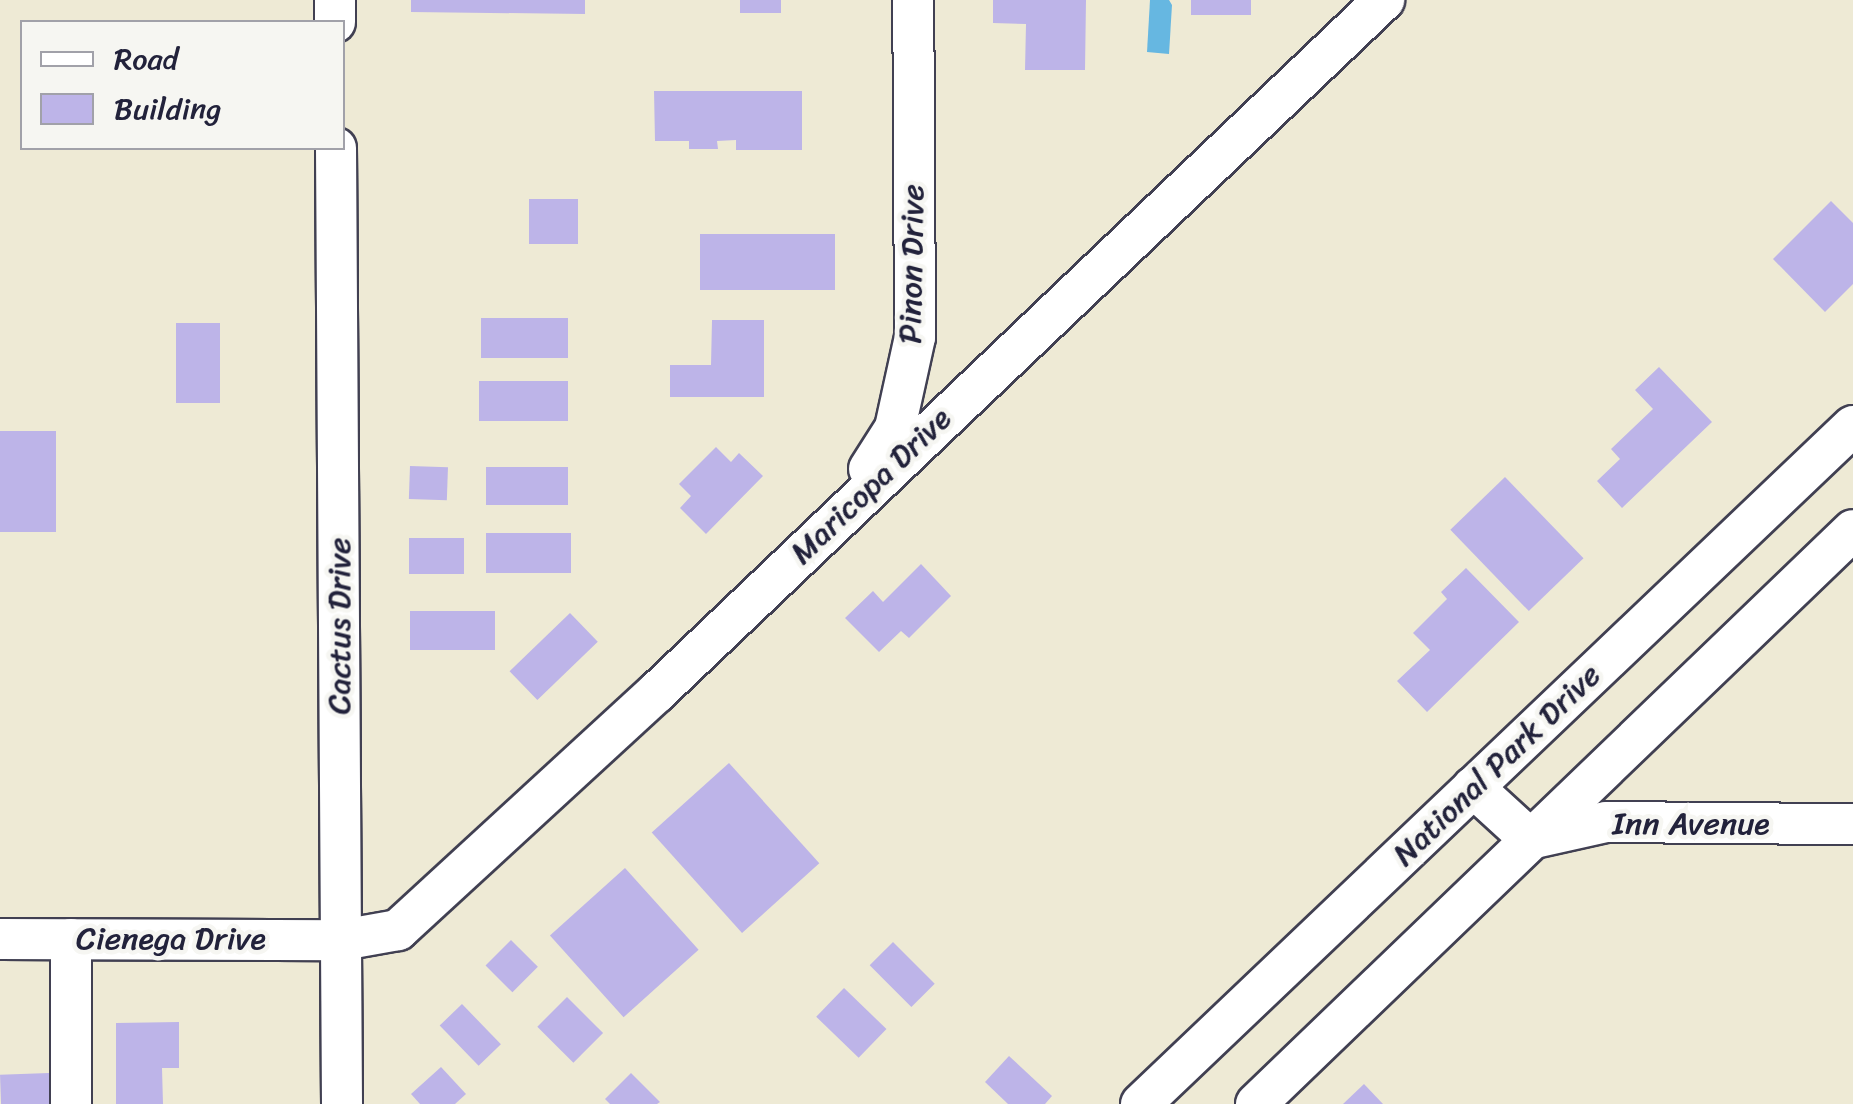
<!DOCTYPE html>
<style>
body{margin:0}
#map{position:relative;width:1853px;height:1104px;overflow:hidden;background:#eeead5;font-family:Sriracha,sans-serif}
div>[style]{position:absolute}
.water>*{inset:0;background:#66b7e1}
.building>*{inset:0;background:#bdb4e8;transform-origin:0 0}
.roads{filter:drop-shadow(2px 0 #414052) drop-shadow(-2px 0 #414052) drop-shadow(0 2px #414052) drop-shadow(0 -2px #414052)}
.minor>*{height:40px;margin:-20px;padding:0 20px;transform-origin:20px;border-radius:20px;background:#fff}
span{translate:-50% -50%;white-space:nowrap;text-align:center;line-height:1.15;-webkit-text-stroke:9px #f6f6f2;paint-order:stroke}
.street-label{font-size:32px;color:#22223b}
.legend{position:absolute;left:20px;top:20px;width:325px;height:130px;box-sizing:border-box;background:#f6f6f2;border:2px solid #a1a1a9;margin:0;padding:12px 18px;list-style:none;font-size:30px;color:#22223b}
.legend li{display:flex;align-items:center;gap:20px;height:50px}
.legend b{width:50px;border:2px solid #a1a1a9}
</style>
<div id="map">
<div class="water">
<i style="clip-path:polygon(1150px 0,1169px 0,1172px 5px,1169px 54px,1147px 52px)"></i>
</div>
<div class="building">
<i style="clip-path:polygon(411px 0,585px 0,585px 14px,411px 12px)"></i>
<i style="left:740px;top:0;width:41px;height:13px"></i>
<i style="clip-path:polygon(993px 0,1086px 0,1085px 70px,1025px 70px,1026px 24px,993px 23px)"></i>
<i style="left:1191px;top:0;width:60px;height:15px"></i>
<i style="clip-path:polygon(654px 91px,802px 91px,802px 150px,736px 150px,736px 140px,717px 141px,718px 149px,689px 149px,689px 141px,655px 141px)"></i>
<i style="left:529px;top:199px;width:49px;height:45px"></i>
<i style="clip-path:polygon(1831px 201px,1853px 223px,1853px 284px,1825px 312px,1773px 259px)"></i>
<i style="left:700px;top:234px;width:135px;height:56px"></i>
<i style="left:481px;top:318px;width:87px;height:40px"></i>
<i style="clip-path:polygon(712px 320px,764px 320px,764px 397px,670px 397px,670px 365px,711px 365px)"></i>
<i style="left:176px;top:323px;width:44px;height:80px"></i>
<i style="clip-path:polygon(1659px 367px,1712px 422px,1622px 508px,1597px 481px,1620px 459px,1611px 449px,1653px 409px,1635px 390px)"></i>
<i style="left:479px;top:381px;width:89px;height:40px"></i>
<i style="left:0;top:431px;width:56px;height:101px"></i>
<i style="clip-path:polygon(716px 447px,731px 462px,739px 453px,763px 476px,706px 534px,680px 508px,691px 496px,679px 484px)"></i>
<i style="left:410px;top:466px;width:38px;height:33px;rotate:2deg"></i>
<i style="left:568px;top:467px;width:38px;height:82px;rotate:90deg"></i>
<i style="left:1505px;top:477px;width:113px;height:76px;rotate:46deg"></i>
<i style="left:486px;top:533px;width:85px;height:40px"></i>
<i style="left:409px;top:538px;width:55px;height:36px"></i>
<i style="clip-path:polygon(921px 564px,951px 596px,909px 638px,901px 631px,879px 652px,845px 618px,873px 591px,883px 602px)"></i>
<i style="clip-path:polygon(1466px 568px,1519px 622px,1427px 712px,1397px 681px,1430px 650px,1413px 633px,1447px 599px,1441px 592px)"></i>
<i style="left:410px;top:611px;width:85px;height:39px"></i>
<i style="left:570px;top:613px;width:40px;height:84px;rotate:46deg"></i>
<i style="left:729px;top:763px;width:135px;height:104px;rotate:48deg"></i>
<i style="left:625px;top:868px;width:110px;height:101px;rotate:48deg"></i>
<i style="left:511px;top:940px;width:38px;height:36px;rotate:45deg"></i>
<i style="left:893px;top:942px;width:59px;height:33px;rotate:45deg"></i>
<i style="left:844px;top:988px;width:59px;height:40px;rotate:44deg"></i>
<i style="left:567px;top:997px;width:51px;height:42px;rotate:45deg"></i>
<i style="left:462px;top:1004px;width:56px;height:31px;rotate:46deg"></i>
<i style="clip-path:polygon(179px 1022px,179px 1068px,162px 1068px,163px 1104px,116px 1104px,116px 1023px)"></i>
<i style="clip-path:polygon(1009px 1056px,1052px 1096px,1045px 1104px,1008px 1104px,985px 1082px)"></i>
<i style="clip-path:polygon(441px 1067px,466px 1094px,455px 1104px,420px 1104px,411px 1094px)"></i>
<i style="left:49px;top:1073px;width:31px;height:49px;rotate:88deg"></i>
<i style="clip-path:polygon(631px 1073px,660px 1102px,657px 1104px,610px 1104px,605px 1099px)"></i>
<i style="clip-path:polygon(1364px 1084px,1383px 1104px,1343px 1104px)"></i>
</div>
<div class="roads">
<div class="minor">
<i style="left:335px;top:0;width:22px;rotate:90deg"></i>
<i style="left:336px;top:148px;width:956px;rotate:89.64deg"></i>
<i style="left:869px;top:469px;width:49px;rotate:-57.6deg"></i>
<i style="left:895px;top:428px;width:93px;rotate:-77.6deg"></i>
<i style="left:915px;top:337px;width:337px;rotate:-90.3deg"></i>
<i style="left:1473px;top:787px;width:77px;rotate:42.4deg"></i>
<i style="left:1530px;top:839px;width:78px;rotate:-12.6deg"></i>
<i style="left:1606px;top:822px;width:247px;rotate:0.5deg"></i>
<i style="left:0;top:939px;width:342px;rotate:0.2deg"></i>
<i style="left:342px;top:940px;width:57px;rotate:-10.1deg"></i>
<i style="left:398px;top:930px;width:352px;rotate:-42.6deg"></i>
<i style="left:657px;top:692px;width:1004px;rotate:-43.59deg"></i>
<i style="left:71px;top:1104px;width:165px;rotate:-90deg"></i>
<i style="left:1141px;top:1104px;width:983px;rotate:-43.6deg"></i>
<i style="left:1256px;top:1104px;width:828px;rotate:-43.87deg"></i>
</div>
</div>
<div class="street-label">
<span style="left:912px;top:264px;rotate:-89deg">Pinon Drive</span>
<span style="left:871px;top:486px;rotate:-44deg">Maricopa Drive</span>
<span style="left:340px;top:626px;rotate:-90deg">Cactus Drive</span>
<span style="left:1497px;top:765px;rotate:-44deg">National Park Drive</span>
<span style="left:1691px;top:824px">Inn Avenue</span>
<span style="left:171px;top:939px">Cienega Drive</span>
</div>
<ul class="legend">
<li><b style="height:12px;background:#fff"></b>Road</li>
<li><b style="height:28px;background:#bdb4e8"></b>Building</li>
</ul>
</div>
